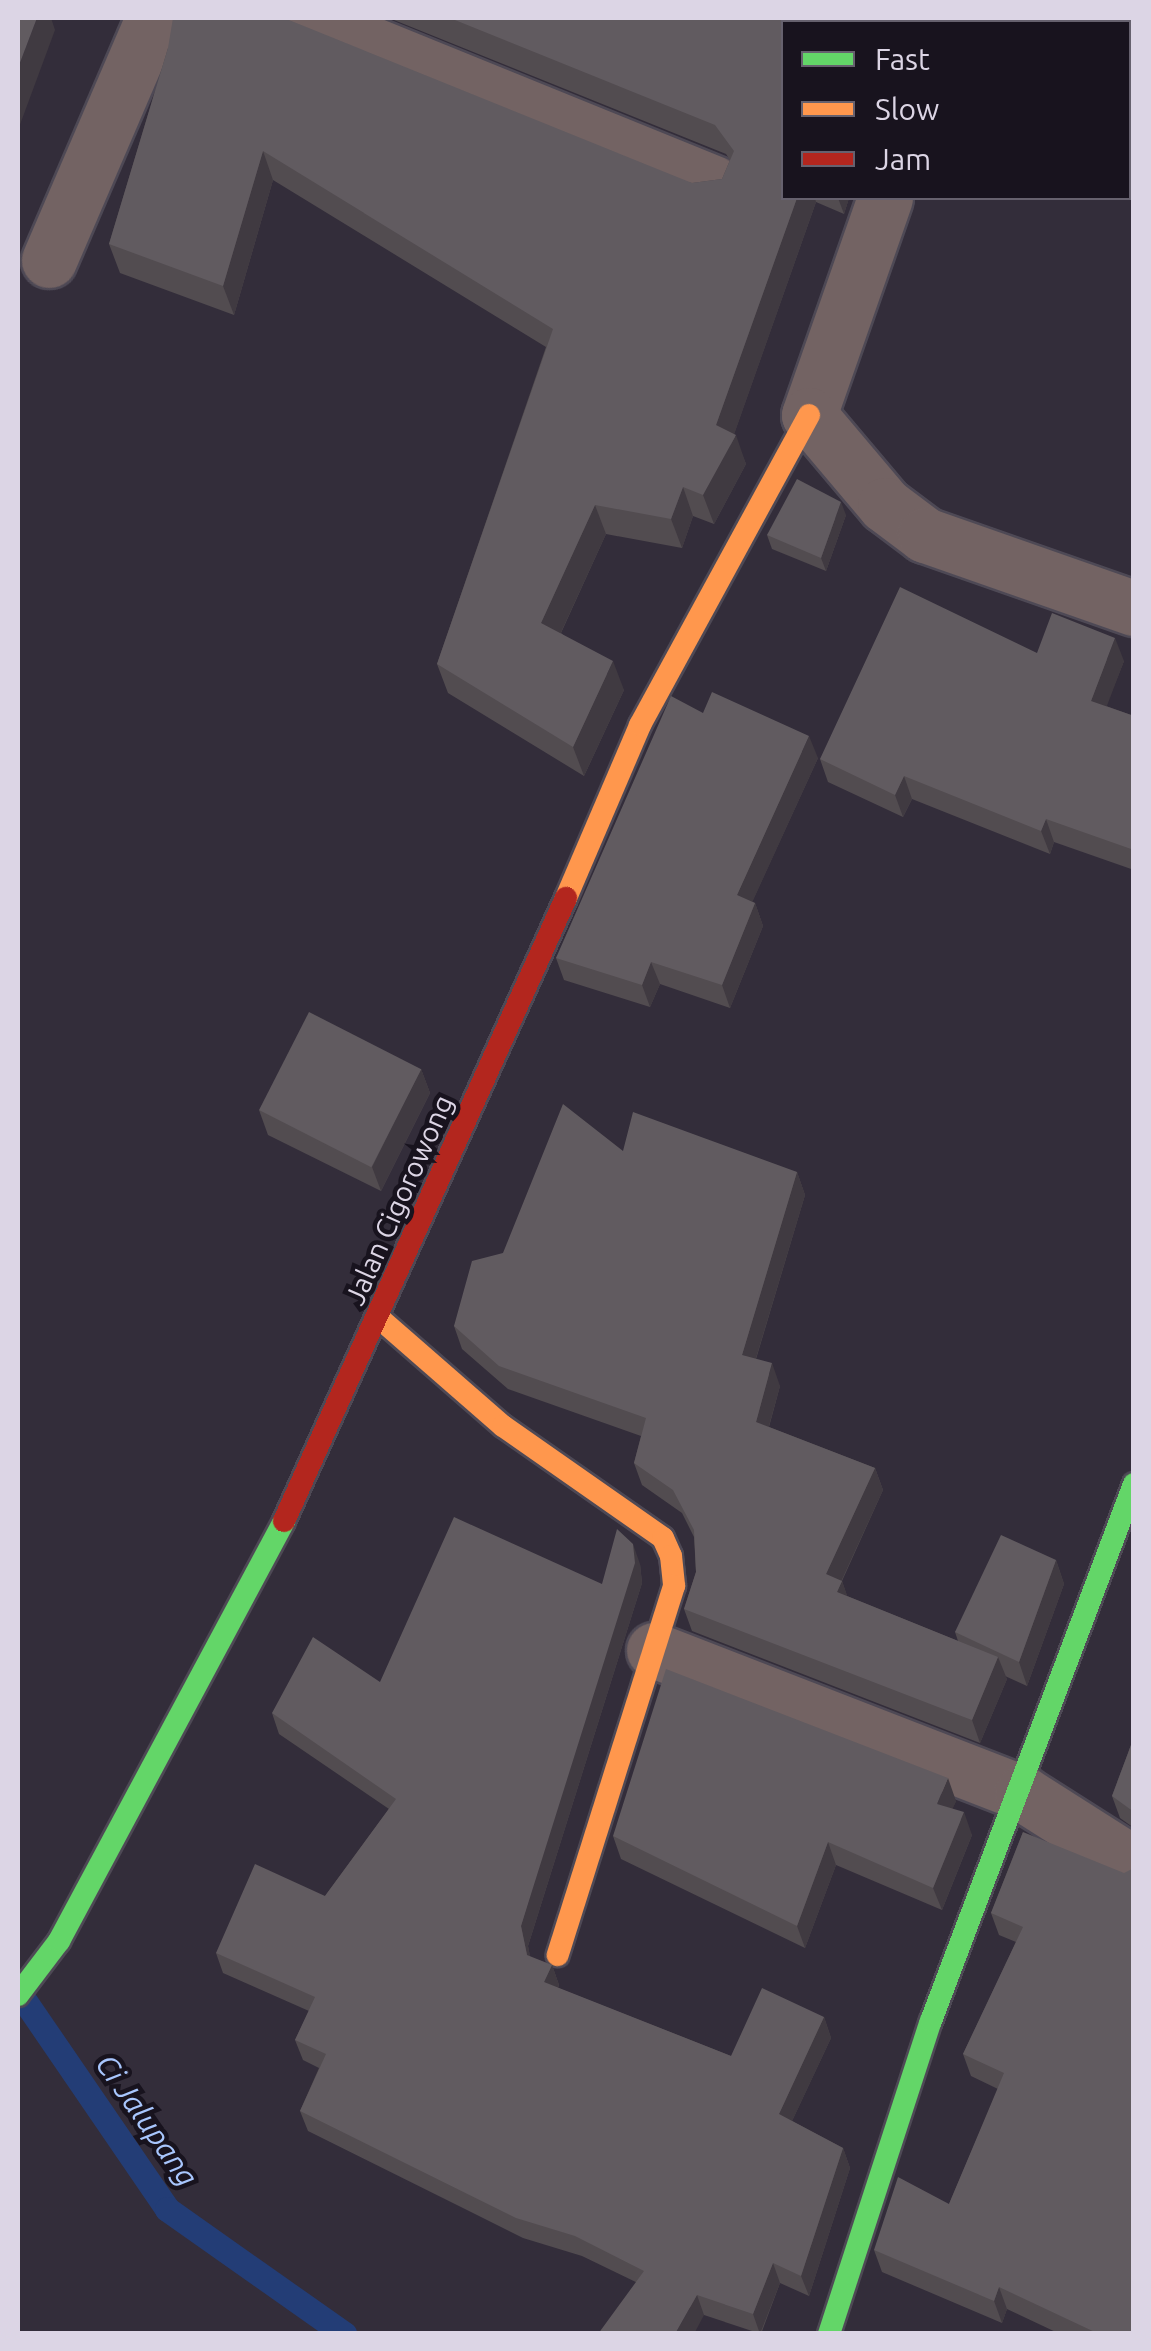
<!DOCTYPE html>
<style>
body{margin:0}
#map{position:relative;width:1151px;height:2351px;overflow:hidden;background:#332d3a;font-family:Ubuntu,sans-serif}
div>[style]{position:absolute}
.stream>*{height:25px;margin:-12.5px;padding:0 12.5px;transform-origin:12.5px;border-radius:12.5px;background:#233d76}
.roads{filter:drop-shadow(2px 0 #4e4955) drop-shadow(-2px 0 #4e4955) drop-shadow(0 2px #4e4955) drop-shadow(0 -2px #4e4955)}
.street>*{height:55px;margin:-27.5px;padding:0 27.5px;transform-origin:27.5px;border-radius:27.5px;background:#736363}
.fast>*{height:22px;margin:-11px;padding:0 11px;transform-origin:11px;border-radius:11px;background:#63d668}
.slow>*{height:22px;margin:-11px;padding:0 11px;transform-origin:11px;border-radius:11px;background:#ff974d}
.jam>*{height:22px;margin:-11px;padding:0 11px;transform-origin:11px;border-radius:11px;background:#b3261e}
.wall>*{inset:0;background:#524c50}
.shaded-wall>*{inset:0;background:#403a41}
.building>*{inset:0;background:#615b60;transform-origin:0 0}
span{translate:-50% -50%;white-space:nowrap;text-align:center;line-height:1.15;-webkit-text-stroke:9px #18131e;paint-order:stroke}
.street-label{font-size:28px;color:#dcd5e5}
.water-label{font-size:30px;color:#a8c6fd;font-style:italic}
.frame{position:absolute;inset:0;border:20px solid #dcd5e5;pointer-events:none}
.legend{position:absolute;left:781px;top:20px;width:350px;height:180px;box-sizing:border-box;background:#18131e;border:2px solid #66616e;margin:0;padding:12px 18px;list-style:none;font-size:30px;color:#dcd5e5}
.legend li{display:flex;align-items:center;gap:20px;height:50px}
.legend b{width:50px;border:2px solid #66616e}
</style>
<div id="map">
<div class="stream">
<i style="left:18px;top:1991px;width:264px;rotate:55.6deg"></i>
<i style="left:167px;top:2209px;width:217px;rotate:35.2deg"></i>
</div>
<div class="roads">
<div class="street">
<i style="left:307px;top:18px;width:439px;rotate:22.1deg"></i>
<i style="left:855px;top:18px;width:13px;rotate:18deg"></i>
<i style="left:966px;top:22px;width:6px;rotate:-45deg"></i>
<i style="left:885px;top:198px;width:230px;rotate:109.3deg"></i>
<i style="left:809px;top:415px;width:118px;rotate:49.8deg"></i>
<i style="left:885px;top:505px;width:50px;rotate:36.9deg"></i>
<i style="left:925px;top:535px;width:221px;rotate:19.3deg"></i>
<i style="left:49px;top:260px;width:263px;rotate:-66.7deg"></i>
<i style="left:654px;top:1650px;width:395px;rotate:21.2deg"></i>
<i style="left:1022px;top:1793px;width:133px;rotate:32.4deg"></i>
</div>
<div class="fast">
<i style="left:18px;top:1995px;width:68px;rotate:-52.8deg"></i>
<i style="left:59px;top:1941px;width:476px;rotate:-61.8deg"></i>
<i style="left:829px;top:2334px;width:329px;rotate:-72deg"></i>
<i style="left:931px;top:2021px;width:574px;rotate:-69.29deg"></i>
</div>
<div class="slow">
<i style="left:566px;top:898px;width:188px;rotate:-66.8deg"></i>
<i style="left:640px;top:725px;width:353px;rotate:-61.4deg"></i>
<i style="left:379px;top:1318px;width:164px;rotate:41.1deg"></i>
<i style="left:503px;top:1426px;width:195px;rotate:35deg"></i>
<i style="left:663px;top:1538px;width:20px;rotate:66deg"></i>
<i style="left:671px;top:1556px;width:30px;rotate:84deg"></i>
<i style="left:674px;top:1586px;width:387px;rotate:107.5deg"></i>
</div>
<div class="jam">
<i style="left:284px;top:1521px;width:684px;rotate:-65.65deg"></i>
</div>
</div>
<div class="wall">
<i style="clip-path:polygon(389px 18px,833px 18px,784px 198px,849px 198px,844px 214px,816px 202px,734px 434px,746px 464px,714px 524px,693px 516px,682px 548px,606px 534px,561px 633px,624px 690px,584px 776px,448px 693px,437px 664px,546px 347px,273px 180px,234px 315px,120px 273px,109px 244px,168px 48px,692px 183px,722px 179px,730px 160px,726px 154px)"></i>
<i style="clip-path:polygon(846px 515px,826px 571px,772px 549px,767px 535px)"></i>
<i style="clip-path:polygon(1037px 653px,1124px 661px,1106px 706px,1134px 716px,1134px 870px,1054px 842px,1050px 854px,912px 799px,903px 817px,828px 782px,820px 759px)"></i>
<i style="clip-path:polygon(703px 713px,818px 758px,752px 902px,755px 903px,763px 926px,730px 1008px,660px 984px,650px 1007px,564px 980px,556px 958px)"></i>
<i style="clip-path:polygon(421px 1069px,430px 1093px,381px 1191px,268px 1135px,259px 1110px)"></i>
<i style="clip-path:polygon(623px 1151px,797px 1172px,805px 1195px,756px 1359px,780px 1386px,769px 1427px,875px 1468px,883px 1490px,842px 1581px,847px 1596px,958px 1641px,955px 1632px,1056px 1560px,1064px 1584px,1027px 1686px,1005px 1676px,1007px 1679px,980px 1743px,692px 1631px,684px 1609px,696px 1572px,694px 1537px,682px 1513px,642px 1485px,634px 1463px,641px 1436px,508px 1389px,462px 1349px,454px 1326px,503px 1253px)"></i>
<i style="clip-path:polygon(640px 1564px,642px 1583px,528px 1946px,530px 1957px,552px 1965px,559px 1985px,558px 1988px,731px 2056px,824px 2017px,831px 2038px,792px 2121px,843px 2148px,850px 2168px,809px 2296px,780px 2283px,761px 2334px,704px 2315px,582px 2256px,523px 2238px,308px 2131px,300px 2111px,319px 2068px,303px 2060px,295px 2040px,309px 2011px,223px 1973px,216px 1953px,325px 1896px,389px 1809px,279px 1734px,272px 1713px,380px 1682px,602px 1584px)"></i>
<i style="clip-path:polygon(1134px 1737px,1134px 1828px,1120px 1818px,1112px 1796px)"></i>
<i style="clip-path:polygon(956px 1801px,952px 1809px,972px 1835px,942px 1910px,836px 1865px,805px 1948px,621px 1859px,613px 1836px)"></i>
<i style="clip-path:polygon(1023px 1832px,1134px 2334px,1060px 2334px,1007px 2309px,1002px 2323px,882px 2272px,874px 2250px,949px 2204px,998px 2089px,971px 2076px,963px 2054px,1016px 1942px,999px 1935px,991px 1913px)"></i>
</div>
<div class="shaded-wall">
<i style="clip-path:polygon(37px 18px,51px 18px,55px 30px,18px 130px,18px 68px)"></i>
<i style="clip-path:polygon(893px 18px,914px 18px,912px 22px,891px 22px)"></i>
<i style="clip-path:polygon(263px 151px,273px 180px,234px 315px,223px 286px)"></i>
<i style="clip-path:polygon(797px 198px,815px 198px,816px 202px,730px 446px,736px 435px,746px 464px,714px 524px,703px 495px,716px 425px)"></i>
<i style="clip-path:polygon(838px 198px,849px 198px,844px 214px)"></i>
<i style="clip-path:polygon(683px 487px,693px 516px,682px 548px,671px 519px)"></i>
<i style="clip-path:polygon(841px 502px,846px 515px,826px 571px,821px 558px)"></i>
<i style="clip-path:polygon(595px 505px,606px 534px,552px 652px,541px 623px)"></i>
<i style="clip-path:polygon(1115px 638px,1124px 661px,1100px 724px,1091px 701px)"></i>
<i style="clip-path:polygon(613px 661px,624px 690px,584px 776px,573px 747px)"></i>
<i style="clip-path:polygon(809px 736px,818px 758px,745px 918px,737px 895px)"></i>
<i style="clip-path:polygon(904px 776px,912px 799px,903px 817px,895px 795px)"></i>
<i style="clip-path:polygon(1046px 819px,1054px 842px,1050px 854px,1041px 831px)"></i>
<i style="clip-path:polygon(755px 903px,763px 926px,730px 1008px,722px 985px)"></i>
<i style="clip-path:polygon(651px 962px,660px 984px,650px 1007px,642px 985px)"></i>
<i style="clip-path:polygon(421px 1069px,430px 1093px,381px 1191px,372px 1167px)"></i>
<i style="clip-path:polygon(797px 1172px,805px 1195px,750px 1378px,742px 1355px)"></i>
<i style="clip-path:polygon(772px 1363px,780px 1386px,764px 1444px,756px 1422px)"></i>
<i style="clip-path:polygon(875px 1468px,883px 1490px,834px 1597px,826px 1574px)"></i>
<i style="clip-path:polygon(633px 1544px,640px 1564px,642px 1583px,528px 1946px,534px 1975px,527px 1955px,521px 1926px)"></i>
<i style="clip-path:polygon(1056px 1560px,1064px 1584px,1027px 1686px,1019px 1662px)"></i>
<i style="clip-path:polygon(842px 1581px,850px 1604px,837px 1592px)"></i>
<i style="clip-path:polygon(998px 1657px,1007px 1679px,980px 1743px,972px 1720px)"></i>
<i style="clip-path:polygon(948px 1778px,956px 1801px,945px 1826px,937px 1804px)"></i>
<i style="clip-path:polygon(964px 1812px,972px 1835px,942px 1910px,933px 1888px)"></i>
<i style="clip-path:polygon(828px 1842px,836px 1865px,805px 1948px,797px 1926px)"></i>
<i style="clip-path:polygon(552px 1965px,559px 1985px,552px 2002px,544px 1982px)"></i>
<i style="clip-path:polygon(824px 2017px,831px 2038px,786px 2134px,779px 2114px)"></i>
<i style="clip-path:polygon(843px 2148px,850px 2168px,809px 2296px,801px 2276px)"></i>
<i style="clip-path:polygon(773px 2263px,780px 2283px,760px 2334px,753px 2314px)"></i>
<i style="clip-path:polygon(999px 2287px,1007px 2309px,1002px 2323px,994px 2301px)"></i>
<i style="clip-path:polygon(697px 2295px,704px 2315px,694px 2334px,675px 2334px)"></i>
</div>
<div class="building">
<i style="clip-path:polygon(18px 18px,37px 18px,18px 68px)"></i>
<i style="clip-path:polygon(173px 18px,284px 18px,692px 183px,722px 179px,734px 151px,715px 125px,450px 18px,833px 18px,856px 22px,784px 22px,784px 198px,797px 198px,716px 425px,736px 435px,703px 495px,683px 487px,671px 519px,595px 505px,541px 623px,613px 661px,573px 747px,437px 664px,553px 329px,263px 151px,223px 286px,109px 244px,168px 48px)"></i>
<i style="clip-path:polygon(874px 18px,893px 18px,891px 22px,864px 22px)"></i>
<i style="clip-path:polygon(797px 479px,841px 502px,821px 558px,767px 535px)"></i>
<i style="clip-path:polygon(900px 587px,1037px 653px,1052px 613px,1115px 638px,1091px 701px,1134px 716px,1134px 850px,1046px 819px,1041px 831px,904px 776px,895px 795px,820px 759px)"></i>
<i style="clip-path:polygon(712px 692px,809px 736px,737px 895px,755px 903px,722px 985px,651px 962px,642px 985px,556px 958px,671px 696px,703px 713px)"></i>
<i style="left:309px;top:1012px;width:126px;height:110px;rotate:27deg"></i>
<i style="clip-path:polygon(563px 1104px,623px 1151px,633px 1112px,797px 1172px,742px 1355px,772px 1363px,756px 1422px,875px 1468px,826px 1574px,842px 1581px,837px 1592px,998px 1657px,972px 1720px,684px 1609px,696px 1572px,694px 1530px,673px 1490px,634px 1463px,646px 1418px,499px 1366px,454px 1326px,472px 1261px,503px 1253px)"></i>
<i style="clip-path:polygon(454px 1517px,602px 1584px,617px 1529px,633px 1544px,635px 1563px,521px 1926px,527px 1955px,552px 1965px,544px 1982px,731px 2056px,762px 1988px,824px 2017px,779px 2114px,843px 2148px,801px 2276px,773px 2263px,753px 2314px,697px 2295px,675px 2334px,598px 2334px,644px 2271px,575px 2236px,516px 2218px,300px 2111px,326px 2054px,295px 2040px,315px 1997px,216px 1953px,255px 1864px,325px 1896px,396px 1799px,272px 1713px,313px 1637px,380px 1682px)"></i>
<i style="clip-path:polygon(1001px 1535px,1056px 1560px,1019px 1662px,955px 1632px)"></i>
<i style="clip-path:polygon(666px 1669px,948px 1778px,937px 1804px,964px 1812px,933px 1888px,828px 1842px,797px 1926px,613px 1836px)"></i>
<i style="clip-path:polygon(1134px 1737px,1134px 1812px,1112px 1796px)"></i>
<i style="clip-path:polygon(1023px 1832px,1124px 1873px,1134px 1868px,1134px 2334px,1099px 2334px,999px 2287px,994px 2301px,874px 2250px,898px 2177px,949px 2204px,1004px 2073px,963px 2054px,1023px 1927px,991px 1913px)"></i>
</div>
<div class="street-label">
<span style="left:399px;top:1200px;rotate:-66deg">Jalan Cigorowong</span>
</div>
<div class="water-label">
<span style="left:147px;top:2120px;rotate:55deg">Ci Jalupang</span>
</div>
<div class="frame"></div>
<ul class="legend">
<li><b style="height:12px;background:#63d668"></b>Fast</li>
<li><b style="height:12px;background:#ff974d"></b>Slow</li>
<li><b style="height:12px;background:#b3261e"></b>Jam</li>
</ul>
</div>
